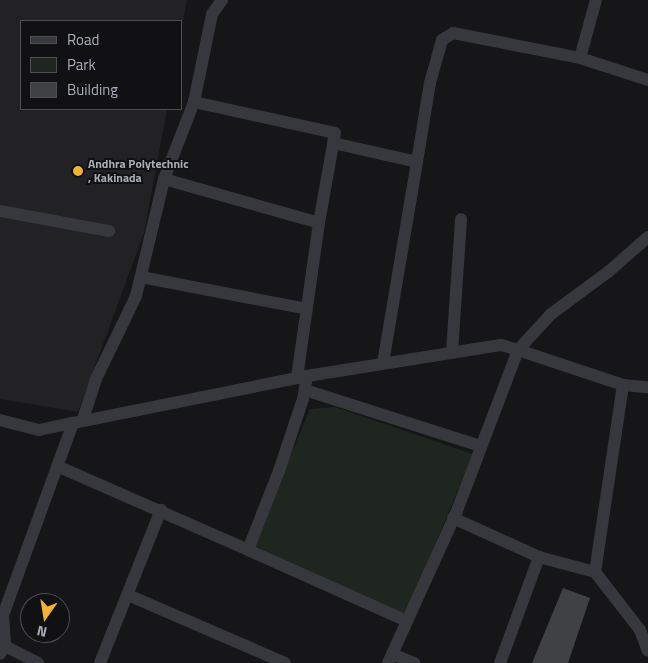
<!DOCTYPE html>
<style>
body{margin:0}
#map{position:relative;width:648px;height:663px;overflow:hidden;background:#161618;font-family:"Titillium Web",sans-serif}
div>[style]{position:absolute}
.built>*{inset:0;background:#222225}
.green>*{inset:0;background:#1e261f}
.building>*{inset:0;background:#404145}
.minor>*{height:12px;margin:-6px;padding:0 6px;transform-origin:6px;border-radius:6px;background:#37383d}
.dots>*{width:14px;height:14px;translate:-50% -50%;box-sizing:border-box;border:2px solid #111113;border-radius:50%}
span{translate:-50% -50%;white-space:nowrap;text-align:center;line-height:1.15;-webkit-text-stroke:4px #111113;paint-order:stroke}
.poi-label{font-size:12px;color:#a8adb8;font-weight:700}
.left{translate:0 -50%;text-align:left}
.legend{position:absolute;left:20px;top:20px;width:162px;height:90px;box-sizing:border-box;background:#111113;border:1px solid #4d4f55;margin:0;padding:6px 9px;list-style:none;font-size:15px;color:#a8adb8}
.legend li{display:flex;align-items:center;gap:10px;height:25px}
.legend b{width:25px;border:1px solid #4d4f55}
.north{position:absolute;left:20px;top:593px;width:50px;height:50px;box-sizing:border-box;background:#111113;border:1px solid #4d4f55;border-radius:50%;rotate:193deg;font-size:14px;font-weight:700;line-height:20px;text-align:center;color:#a8adb8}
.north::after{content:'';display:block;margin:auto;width:18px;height:22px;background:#f2b134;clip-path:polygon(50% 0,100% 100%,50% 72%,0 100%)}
</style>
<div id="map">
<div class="built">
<i style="clip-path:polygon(0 0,187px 0,181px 30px,181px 21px,21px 21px,21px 109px,167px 109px,144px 233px,78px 412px,0 399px)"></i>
</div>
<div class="green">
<i style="clip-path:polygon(335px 407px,473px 454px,405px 616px,253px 545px,310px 409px)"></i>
</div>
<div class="building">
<i style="clip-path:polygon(563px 588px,590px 598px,568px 663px,532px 663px)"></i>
</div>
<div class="minor">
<i style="left:580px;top:58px;width:60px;rotate:-74.6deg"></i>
<i style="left:194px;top:102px;width:90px;rotate:-78.4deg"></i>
<i style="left:212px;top:14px;width:17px;rotate:-54deg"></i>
<i style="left:333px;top:143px;width:86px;rotate:12.7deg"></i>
<i style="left:417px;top:162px;width:204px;rotate:99.6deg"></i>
<i style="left:417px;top:162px;width:80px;rotate:-80.7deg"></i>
<i style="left:430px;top:83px;width:45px;rotate:-74.4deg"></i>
<i style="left:442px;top:40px;width:13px;rotate:-32deg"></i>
<i style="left:453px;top:33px;width:129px;rotate:11.1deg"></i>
<i style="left:580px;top:58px;width:71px;rotate:17.9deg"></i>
<i style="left:164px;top:179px;width:83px;rotate:-68.7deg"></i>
<i style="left:194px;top:102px;width:144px;rotate:12.4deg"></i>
<i style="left:335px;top:133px;width:91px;rotate:100.1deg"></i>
<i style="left:0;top:211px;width:111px;rotate:10.4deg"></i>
<i style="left:648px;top:237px;width:53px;rotate:138.8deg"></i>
<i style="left:608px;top:272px;width:71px;rotate:143.6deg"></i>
<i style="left:551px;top:314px;width:49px;rotate:132.5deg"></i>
<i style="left:518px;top:350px;width:111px;rotate:18.4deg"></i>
<i style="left:623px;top:385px;width:25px;rotate:5deg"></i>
<i style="left:141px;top:277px;width:169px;rotate:10.9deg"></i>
<i style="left:452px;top:352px;width:133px;rotate:-86.1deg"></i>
<i style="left:307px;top:376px;width:196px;rotate:-9.1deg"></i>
<i style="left:501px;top:345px;width:18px;rotate:16deg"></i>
<i style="left:518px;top:350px;width:172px;rotate:110.8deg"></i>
<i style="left:457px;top:511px;width:167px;rotate:114.4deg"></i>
<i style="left:623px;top:385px;width:189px;rotate:98.5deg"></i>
<i style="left:595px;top:572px;width:73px;rotate:52.2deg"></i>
<i style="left:640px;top:630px;width:22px;rotate:69deg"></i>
<i style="left:305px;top:390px;width:184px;rotate:17.7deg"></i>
<i style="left:83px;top:419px;width:40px;rotate:-72deg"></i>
<i style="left:95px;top:381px;width:94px;rotate:-64.2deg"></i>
<i style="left:136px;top:296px;width:120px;rotate:-76.5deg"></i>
<i style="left:164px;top:179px;width:161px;rotate:15.8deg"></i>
<i style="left:319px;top:223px;width:156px;rotate:98.1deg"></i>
<i style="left:0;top:420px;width:40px;rotate:14.4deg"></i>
<i style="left:39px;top:430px;width:35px;rotate:-12deg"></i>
<i style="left:73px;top:423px;width:204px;rotate:110deg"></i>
<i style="left:3px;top:615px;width:31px;rotate:86deg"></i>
<i style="left:5px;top:646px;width:9px;rotate:122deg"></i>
<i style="left:57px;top:466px;width:209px;rotate:23.7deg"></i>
<i style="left:248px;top:550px;width:85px;rotate:-68.6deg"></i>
<i style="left:279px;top:471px;width:76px;rotate:-71.6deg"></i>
<i style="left:303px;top:399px;width:23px;rotate:-80deg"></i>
<i style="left:307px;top:376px;width:239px;rotate:168.6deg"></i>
<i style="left:453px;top:518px;width:94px;rotate:24.4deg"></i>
<i style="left:539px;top:557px;width:113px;rotate:110.2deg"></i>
<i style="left:248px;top:550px;width:174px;rotate:24.1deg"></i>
<i style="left:539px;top:557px;width:58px;rotate:15deg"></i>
<i style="left:128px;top:595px;width:171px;rotate:23.4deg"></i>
<i style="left:5px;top:646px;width:37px;rotate:27deg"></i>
<i style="left:392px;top:654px;width:24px;rotate:22deg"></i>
<i style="left:100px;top:663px;width:165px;rotate:-68.3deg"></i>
</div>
<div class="dots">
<i style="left:78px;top:171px;background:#f2b134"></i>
</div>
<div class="poi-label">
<span class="left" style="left:88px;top:171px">Andhra Polytechnic<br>, Kakinada</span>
</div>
<ul class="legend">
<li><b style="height:6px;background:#37383d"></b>Road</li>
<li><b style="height:14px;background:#1e261f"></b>Park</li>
<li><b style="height:14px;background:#404145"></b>Building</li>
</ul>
<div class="north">N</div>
</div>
